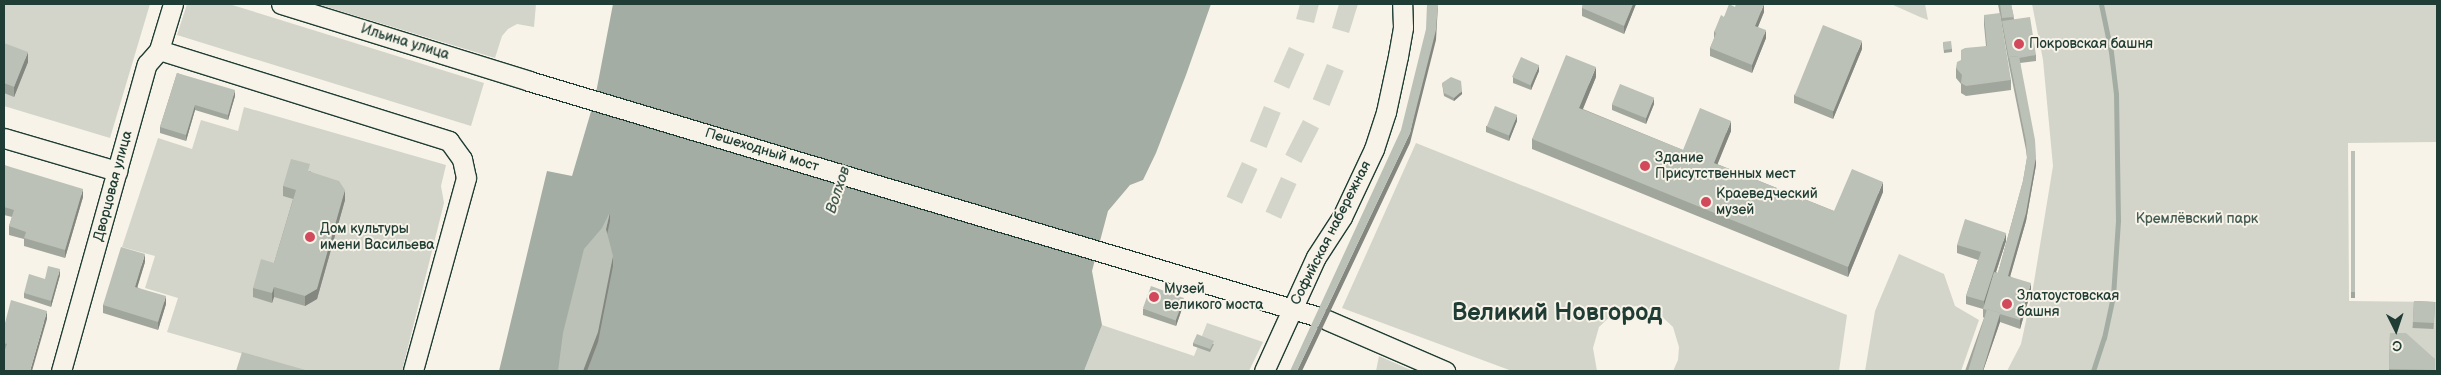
<!DOCTYPE html>
<meta charset="utf-8">
<style>
body{margin:0}
#map{position:relative;width:2441px;height:375px;overflow:hidden;background:#f7f3e8;font-family:"Balsamiq Sans",sans-serif}
div>[style]{position:absolute}
.green>*{inset:0;background:#d3d5ca;transform-origin:0 0}
.water>*{inset:0;background:#a4ada3}
.stream>*{height:5px;margin:-2.5px;padding:0 2.5px;transform-origin:2.5px;border-radius:2.5px;background:#a4ada3}
.roads{filter:drop-shadow(1px 0 #1f3d34) drop-shadow(-1px 0 #1f3d34) drop-shadow(0 1px #1f3d34) drop-shadow(0 -1px #1f3d34)}
.minor>*{height:19px;margin:-9.5px;padding:0 9.5px;transform-origin:9.5px;border-radius:9.5px;background:#f7f3e8}
.wall>*{inset:0;background:#a1a69d;transform-origin:0 0}
.shaded-wall>*{inset:0;background:#83877f}
.building>*{inset:0;background:#bbc1b6;transform-origin:0 0}
.dots>*{width:14px;height:14px;translate:-50% -50%;box-sizing:border-box;border:2px solid #f7f3e8;border-radius:50%}
span{translate:-50% -50%;white-space:nowrap;text-align:center;line-height:1.15;-webkit-text-stroke:4px #f7f3e8;paint-order:stroke}
.street-label{font-size:14px;color:#1f3d34}
.poi-label{font-size:14px;color:#1f3d34}
.left{translate:0 -50%;text-align:left}
.park-label{font-size:14px;color:#435b52}
.water-label{font-size:15px;color:#405950;font-style:italic}
.town-label{font-size:24px;color:#1f3d34;font-weight:700}
.frame{position:absolute;inset:0;border:5px solid #1f3d34;pointer-events:none}
.north{position:absolute;left:2371px;top:305px;width:50px;height:50px;-webkit-text-stroke:4px #f7f3e8;paint-order:stroke;rotate:176deg;font-size:14px;font-weight:700;line-height:20px;text-align:center;color:#1f3d34}
.north::after{content:'';display:block;margin:auto;width:18px;height:22px;background:#1f3d34;clip-path:polygon(50% 0,100% 100%,50% 72%,0 100%)}
</style>
<div id="map">
<div class="green">
<i style="clip-path:polygon(4px 4px,150px 4px,110px 138px,4px 106px)"></i>
<i style="clip-path:polygon(187px 4px,229px 4px,484px 83px,471px 126px,177px 35px)"></i>
<i style="clip-path:polygon(317px 4px,536px 4px,534px 27px,517px 24px,508px 29px,502px 36px,495px 58px)"></i>
<i style="clip-path:polygon(1300px 4px,1319px 4px,1314px 23px,1296px 19px)"></i>
<i style="clip-path:polygon(1339px 4px,1358px 4px,1349px 33px,1332px 28px)"></i>
<i style="clip-path:polygon(1891px 4px,1925px 4px,1928px 20px,1920px 17px)"></i>
<i style="clip-path:polygon(2032px 4px,2437px 4px,2437px 142px,2348px 143px,2349px 301px,2437px 302px,2437px 371px,2007px 371px,2021px 344px,2033px 288px,2053px 166px,2043px 60px)"></i>
<i style="left:1289px;top:47px;width:17px;height:38px;rotate:24deg"></i>
<i style="left:1327px;top:64px;width:18px;height:38px;rotate:22deg"></i>
<i style="left:1264px;top:106px;width:18px;height:38px;rotate:22deg"></i>
<i style="clip-path:polygon(244px 107px,446px 165px,441px 186px,444px 203px,402px 371px,302px 371px,167px 332px,178px 298px,145px 288px,155px 256px,122px 247px,158px 138px,192px 149px,201px 120px,238px 131px)"></i>
<i style="left:1303px;top:120px;width:18px;height:39px;rotate:27deg"></i>
<i style="clip-path:polygon(1416px 143px,1847px 315px,1839px 371px,1673px 371px,1678px 360px,1679px 347px,1673px 327px,1657px 312px,1636px 306px,1615px 312px,1599px 327px,1593px 348px,1597px 371px,1512px 371px,1342px 308px)"></i>
<i style="left:1242px;top:162px;width:17px;height:38px;rotate:24deg"></i>
<i style="left:1281px;top:177px;width:17px;height:38px;rotate:24deg"></i>
<i style="clip-path:polygon(1899px 254px,1944px 274px,1955px 306px,1979px 320px,1961px 371px,1865px 371px,1875px 311px)"></i>
<i style="clip-path:polygon(1207px 323px,1263px 342px,1249px 371px,1084px 371px,1102px 325px,1194px 356px)"></i>
<i style="clip-path:polygon(1379px 356px,1413px 371px,1376px 371px)"></i>
</div>
<div class="water">
<i style="clip-path:polygon(613px 4px,1211px 4px,1186px 75px,1156px 153px,1143px 180px,1130px 185px,1108px 211px,1092px 271px,1102px 325px,1084px 371px,499px 371px,547px 171px,572px 176px,595px 98px)"></i>
</div>
<div class="stream">
<i style="left:2093px;top:371px;width:35px;rotate:-72deg"></i>
<i style="left:2104px;top:338px;width:43px;rotate:-77.9deg"></i>
<i style="left:2113px;top:296px;width:76px;rotate:-86.2deg"></i>
<i style="left:2118px;top:220px;width:126px;rotate:-90.9deg"></i>
<i style="left:2116px;top:94px;width:42px;rotate:-96.8deg"></i>
<i style="left:2111px;top:52px;width:49px;rotate:-101.8deg"></i>
</div>
<div class="roads">
<div class="minor">
<i style="left:281px;top:4px;width:260px;rotate:17.2deg"></i>
<i style="left:529px;top:81px;width:824px;rotate:16.63deg"></i>
<i style="left:159px;top:50px;width:304px;rotate:17.4deg"></i>
<i style="left:449px;top:141px;width:22px;rotate:54deg"></i>
<i style="left:462px;top:159px;width:19px;rotate:78deg"></i>
<i style="left:466px;top:178px;width:200px;rotate:105.4deg"></i>
<i style="left:4px;top:138px;width:118px;rotate:16.3deg"></i>
<i style="left:1327px;top:320px;width:129px;rotate:23.4deg"></i>
<i style="left:61px;top:371px;width:319px;rotate:-74.4deg"></i>
<i style="left:147px;top:64px;width:18px;rotate:-49deg"></i>
<i style="left:159px;top:50px;width:48px;rotate:-73.1deg"></i>
<i style="left:1264px;top:371px;width:125px;rotate:-65.5deg"></i>
<i style="left:1316px;top:257px;width:48px;rotate:-57deg"></i>
<i style="left:1342px;top:217px;width:75px;rotate:-64.8deg"></i>
<i style="left:1374px;top:149px;width:39px;rotate:-72deg"></i>
<i style="left:1386px;top:112px;width:57px;rotate:-77.9deg"></i>
<i style="left:1398px;top:56px;width:29px;rotate:-80deg"></i>
<i style="left:1403px;top:27px;width:23px;rotate:-92deg"></i>
</div>
</div>
<div class="wall">
<i style="clip-path:polygon(1583px 4px,1636px 4px,1624px 34px,1582px 16px,1582px 8px)"></i>
<i style="clip-path:polygon(1998px 4px,2011px 4px,2014px 19px,2036px 55px,2036px 61px,2020px 63px,2036px 165px,2026px 221px,2010px 276px,2031px 291px,2020px 329px,2000px 322px,1983px 371px,1965px 371px,1984px 318px,1983px 317px,1983px 309px,1966px 304px,1966px 296px,1978px 260px,1957px 253px,1957px 245px,2006px 241px,1996px 272px,1998px 273px,2023px 181px,2027px 158px,2026px 150px,2009px 65px)"></i>
<i style="clip-path:polygon(1735px 7px,1764px 12px,1758px 27px,1766px 38px,1752px 73px,1710px 56px,1710px 48px,1714px 39px,1714px 32px,1724px 17px)"></i>
<i style="clip-path:polygon(1984px 15px,2011px 80px,2011px 90px,1966px 96px,1961px 93px,1961px 84px,1956px 78px,1956px 68px,1986px 46px,1984px 25px)"></i>
<i style="clip-path:polygon(1943px 42px,1952px 49px,1952px 52px,1944px 53px)"></i>
<i style="clip-path:polygon(4px 43px,28px 62px,14px 97px,4px 93px)"></i>
<i style="clip-path:polygon(1862px 49px,1833px 119px,1794px 103px,1794px 95px)"></i>
<i style="clip-path:polygon(1539px 71px,1531px 90px,1513px 83px,1513px 77px)"></i>
<i style="clip-path:polygon(177px 73px,235px 96px,228px 120px,195px 110px,186px 141px,160px 133px,160px 127px)"></i>
<i style="clip-path:polygon(1596px 77px,1583px 109px,1683px 150px,1731px 131px,1717px 164px,1834px 211px,1883px 192px,1848px 277px,1532px 149px,1532px 139px)"></i>
<i style="clip-path:polygon(1442px 83px,1462px 94px,1454px 101px,1444px 96px)"></i>
<i style="clip-path:polygon(1612px 104px,1654px 104px,1646px 124px,1612px 110px)"></i>
<i style="clip-path:polygon(1517px 121px,1509px 141px,1486px 132px,1486px 126px)"></i>
<i style="left:2351px;top:151px;width:4px;height:147px"></i>
<i style="clip-path:polygon(4px 165px,83px 197px,65px 258px,24px 246px,24px 239px,9px 235px,9px 226px,12px 217px,4px 215px)"></i>
<i style="clip-path:polygon(310px 171px,345px 200px,317px 299px,305px 306px,274px 297px,272px 303px,253px 297px,253px 288px,274px 263px,293px 199px,283px 196px,283px 186px)"></i>
<i style="clip-path:polygon(145px 262px,137px 287px,166px 304px,158px 330px,103px 313px,103px 305px)"></i>
<i style="clip-path:polygon(60px 275px,51px 307px,24px 298px,24px 293px,45px 279px)"></i>
<i style="left:2414px;top:301px;width:21px;height:27px;rotate:3deg"></i>
<i style="clip-path:polygon(1184px 303px,1176px 326px,1143px 315px,1143px 309px)"></i>
<i style="clip-path:polygon(47px 319px,5px 352px,4px 351px,4px 323px)"></i>
<i style="clip-path:polygon(2390px 333px,2435px 359px,2435px 371px,2389px 371px)"></i>
<i style="clip-path:polygon(1193px 343px,1214px 344px,1210px 352px,1193px 346px)"></i>
</div>
<div class="shaded-wall">
<i style="clip-path:polygon(1438px 4px,1436px 40px,1410px 143px,1302px 371px,1297px 371px,1410px 133px)"></i>
<i style="clip-path:polygon(1633px 4px,1636px 4px,1624px 34px,1624px 26px)"></i>
<i style="clip-path:polygon(1764px 4px,1764px 12px,1755px 34px,1755px 26px)"></i>
<i style="clip-path:polygon(1766px 30px,1766px 38px,1752px 73px,1752px 65px)"></i>
<i style="clip-path:polygon(1862px 41px,1862px 49px,1833px 119px,1833px 111px)"></i>
<i style="clip-path:polygon(28px 52px,28px 62px,14px 97px,14px 87px)"></i>
<i style="clip-path:polygon(1539px 65px,1539px 71px,1531px 90px,1531px 85px)"></i>
<i style="clip-path:polygon(1596px 67px,1596px 77px,1579px 118px,1579px 108px)"></i>
<i style="clip-path:polygon(235px 90px,235px 96px,228px 120px,228px 115px)"></i>
<i style="clip-path:polygon(1462px 91px,1462px 94px,1454px 101px,1454px 98px)"></i>
<i style="clip-path:polygon(1654px 98px,1654px 104px,1646px 124px,1646px 118px)"></i>
<i style="clip-path:polygon(195px 105px,195px 110px,186px 141px,186px 135px)"></i>
<i style="clip-path:polygon(1517px 115px,1517px 121px,1509px 141px,1509px 136px)"></i>
<i style="clip-path:polygon(1731px 121px,1731px 131px,1714px 173px,1714px 163px)"></i>
<i style="clip-path:polygon(2036px 157px,2036px 165px,2026px 221px,2008px 284px,2008px 276px)"></i>
<i style="clip-path:polygon(1883px 182px,1883px 192px,1848px 277px,1848px 267px)"></i>
<i style="clip-path:polygon(83px 189px,83px 197px,65px 258px,65px 250px)"></i>
<i style="clip-path:polygon(345px 190px,345px 200px,317px 299px,305px 306px,305px 296px)"></i>
<i style="clip-path:polygon(610px 212px,610px 221px,606px 239px,606px 229px)"></i>
<i style="clip-path:polygon(2006px 233px,2006px 241px,1984px 309px,1984px 301px)"></i>
<i style="clip-path:polygon(145px 254px,145px 262px,135px 295px,135px 287px)"></i>
<i style="clip-path:polygon(613px 256px,613px 266px,598px 342px,587px 371px,583px 371px)"></i>
<i style="clip-path:polygon(60px 269px,60px 275px,51px 307px,51px 301px)"></i>
<i style="clip-path:polygon(2031px 283px,2031px 291px,2020px 329px,2020px 320px)"></i>
<i style="clip-path:polygon(274px 287px,274px 297px,272px 303px,272px 293px)"></i>
<i style="clip-path:polygon(166px 296px,166px 304px,158px 330px,158px 322px)"></i>
<i style="clip-path:polygon(1184px 298px,1184px 303px,1176px 326px,1176px 320px)"></i>
<i style="clip-path:polygon(47px 311px,47px 319px,32px 371px,30px 371px)"></i>
<i style="clip-path:polygon(2000px 313px,2000px 322px,1983px 371px,1979px 371px)"></i>
</div>
<div class="building">
<i style="clip-path:polygon(1427px 4px,1438px 4px,1436px 30px,1410px 133px,1297px 371px,1290px 371px,1401px 130px,1426px 29px)"></i>
<i style="clip-path:polygon(1583px 4px,1633px 4px,1624px 26px,1582px 8px)"></i>
<i style="clip-path:polygon(1729px 4px,1735px 7px,1736px 4px,1764px 4px,1755px 26px,1766px 30px,1752px 65px,1710px 48px,1716px 33px,1714px 32px,1721px 15px,1724px 17px)"></i>
<i style="clip-path:polygon(2000px 4px,2011px 4px,2014px 17px,2002px 18px)"></i>
<i style="clip-path:polygon(2000px 13px,2011px 80px,1966px 86px,1961px 83px,1962px 75px,1956px 68px,1957px 62px,1961px 60px,1961px 50px,1965px 48px,1987px 46px,1984px 15px)"></i>
<i style="clip-path:polygon(2030px 17px,2036px 55px,2019px 58px,2019px 56px,2009px 57px,2009px 59px,2002px 21px)"></i>
<i style="left:1823px;top:25px;width:42px;height:76px;rotate:22deg"></i>
<i style="left:1951px;top:41px;width:8px;height:8px;rotate:83deg"></i>
<i style="clip-path:polygon(4px 43px,28px 52px,14px 87px,4px 83px)"></i>
<i style="clip-path:polygon(1566px 55px,1596px 67px,1579px 108px,1683px 150px,1700px 108px,1731px 121px,1714px 163px,1834px 211px,1852px 169px,1883px 182px,1848px 267px,1532px 139px)"></i>
<i style="clip-path:polygon(2019px 56px,2035px 140px,2036px 157px,2026px 213px,2008px 276px,2031px 283px,2020px 320px,2000px 314px,2000px 313px,1987px 309px,1987px 310px,1983px 309px,1994px 272px,1998px 273px,2023px 181px,2027px 157px,2026px 141px,2009px 57px)"></i>
<i style="left:1521px;top:57px;width:20px;height:22px;rotate:24deg"></i>
<i style="clip-path:polygon(177px 73px,235px 90px,228px 115px,195px 105px,186px 135px,160px 127px)"></i>
<i style="clip-path:polygon(1451px 77px,1461px 81px,1462px 91px,1454px 98px,1444px 93px,1442px 83px)"></i>
<i style="left:1620px;top:84px;width:37px;height:22px;rotate:22deg"></i>
<i style="left:1495px;top:106px;width:24px;height:22px;rotate:22deg"></i>
<i style="left:2351px;top:151px;width:4px;height:141px"></i>
<i style="clip-path:polygon(291px 159px,310px 164px,308px 171px,339px 181px,345px 190px,317px 289px,305px 296px,274px 287px,272px 293px,253px 288px,261px 259px,274px 263px,296px 190px,283px 186px)"></i>
<i style="clip-path:polygon(4px 165px,83px 189px,65px 250px,24px 238px,26px 232px,9px 226px,14px 210px,4px 207px)"></i>
<i style="clip-path:polygon(610px 212px,606px 229px,613px 256px,598px 332px,583px 371px,558px 371px,563px 333px,584px 249px,602px 228px)"></i>
<i style="clip-path:polygon(1965px 219px,2006px 233px,1984px 301px,1966px 296px,1981px 252px,1957px 245px)"></i>
<i style="clip-path:polygon(121px 247px,145px 254px,135px 287px,166px 296px,158px 322px,103px 305px)"></i>
<i style="clip-path:polygon(48px 266px,60px 269px,51px 301px,24px 293px,29px 274px,45px 279px)"></i>
<i style="left:1151px;top:286px;width:35px;height:24px;rotate:20deg"></i>
<i style="clip-path:polygon(11px 300px,47px 311px,30px 371px,4px 371px,4px 352px,7px 344px,4px 343px,4px 323px,5px 323px)"></i>
<i style="left:2414px;top:301px;width:21px;height:21px;rotate:3deg"></i>
<i style="left:1987px;top:309px;width:14px;height:66px;rotate:17deg"></i>
<i style="clip-path:polygon(2390px 333px,2406px 333px,2435px 359px,2435px 370px,2389px 369px)"></i>
<i style="clip-path:polygon(1197px 334px,1214px 341px,1210px 349px,1193px 343px)"></i>
<i style="clip-path:polygon(242px 352px,309px 371px,236px 371px)"></i>
</div>
<div class="dots">
<i style="left:2019px;top:44px;background:#d1495b"></i>
<i style="left:1645px;top:166px;background:#d1495b"></i>
<i style="left:1706px;top:202px;background:#d1495b"></i>
<i style="left:310px;top:237px;background:#d1495b"></i>
<i style="left:1154px;top:297px;background:#d1495b"></i>
<i style="left:2007px;top:304px;background:#d1495b"></i>
</div>
<div class="street-label">
<span style="left:405px;top:42px;rotate:17deg">Ильина улица</span>
<span style="left:762px;top:150px;rotate:17deg">Пешеходный мост</span>
<span style="left:113px;top:186px;rotate:-75deg">Дворцовая улица</span>
<span style="left:1331px;top:233px;rotate:-63deg">Софийская набережная</span>
</div>
<div class="poi-label">
<span class="left" style="left:2029px;top:44px">Покровская башня</span>
<span class="left" style="left:1655px;top:166px">Здание<br>Присутственных мест</span>
<span class="left" style="left:1716px;top:202px">Краеведческий<br>музей</span>
<span class="left" style="left:320px;top:237px">Дом культуры<br>имени Васильева</span>
<span class="left" style="left:1164px;top:297px">Музей<br>великого моста</span>
<span class="left" style="left:2017px;top:304px">Златоустовская<br>башня</span>
</div>
<div class="park-label">
<span style="left:2197px;top:219px">Кремлёвский парк</span>
</div>
<div class="water-label">
<span style="left:838px;top:190px;rotate:-72deg">Волхов</span>
</div>
<div class="town-label">
<span style="left:1557px;top:313px">Великий Новгород</span>
</div>
<div class="frame"></div>
<div class="north">С</div>
</div>
